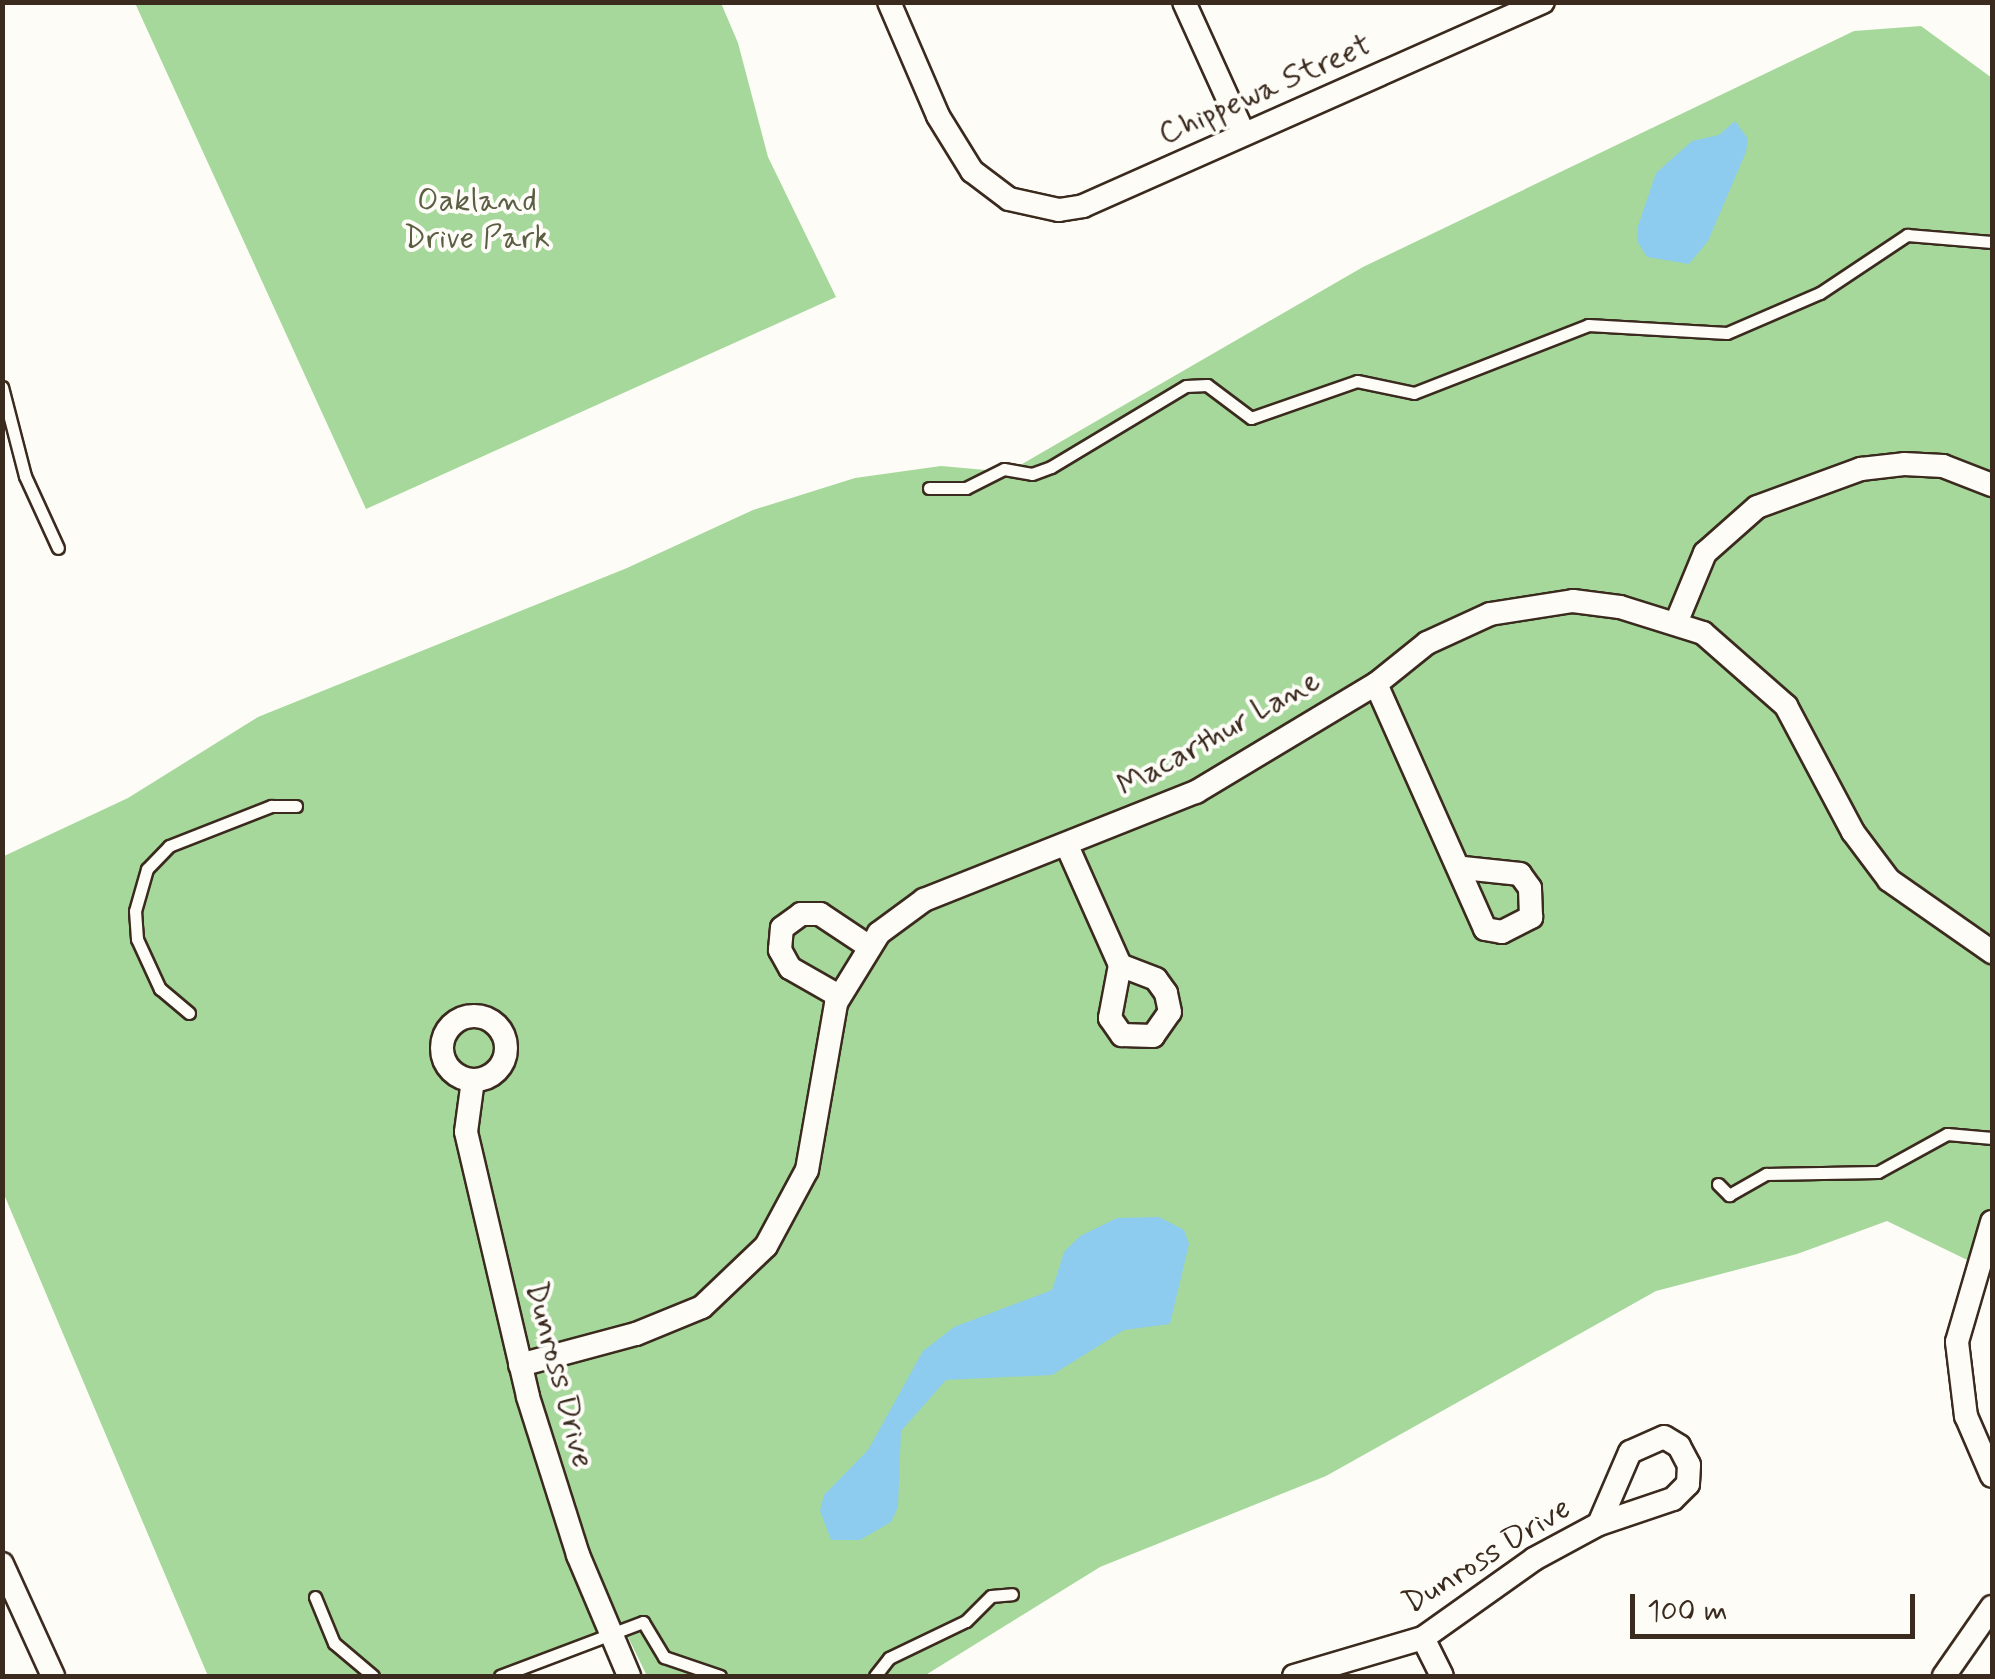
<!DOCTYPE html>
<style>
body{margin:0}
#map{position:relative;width:1995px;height:1679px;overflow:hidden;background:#fdfcf7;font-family:Mynerve,sans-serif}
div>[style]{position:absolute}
.green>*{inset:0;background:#a5d89a}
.water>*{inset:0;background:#8dccee}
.roads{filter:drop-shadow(2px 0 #3b2a1e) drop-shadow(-2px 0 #3b2a1e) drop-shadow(0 2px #3b2a1e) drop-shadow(0 -2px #3b2a1e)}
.service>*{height:11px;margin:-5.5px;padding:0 5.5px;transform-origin:5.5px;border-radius:5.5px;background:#fdfcf7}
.minor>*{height:22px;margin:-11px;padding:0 11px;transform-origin:11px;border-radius:11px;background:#fdfcf7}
.minor>.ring{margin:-11px;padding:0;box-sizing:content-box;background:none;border:22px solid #fdfcf7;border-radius:50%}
span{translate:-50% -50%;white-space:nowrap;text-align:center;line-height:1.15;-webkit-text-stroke:8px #fdfcf7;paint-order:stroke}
.street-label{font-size:32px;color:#3b2a1e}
.park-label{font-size:32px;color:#5b5e43}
.frame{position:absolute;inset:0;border:5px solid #3b2a1e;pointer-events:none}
.scale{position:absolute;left:1630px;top:1594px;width:285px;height:45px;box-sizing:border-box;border:5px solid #3b2a1e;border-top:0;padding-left:12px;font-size:30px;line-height:35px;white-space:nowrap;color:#3b2a1e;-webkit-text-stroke:8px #fdfcf7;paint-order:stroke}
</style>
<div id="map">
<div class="green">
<i style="clip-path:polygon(135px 3px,721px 3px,738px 43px,768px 157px,836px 297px,366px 509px)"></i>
<i style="clip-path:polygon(1921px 26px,1992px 78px,1992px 1272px,1887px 1221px,1797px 1254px,1656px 1291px,1326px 1476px,1100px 1567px,924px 1676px,647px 1676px,626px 1633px,521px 1676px,208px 1676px,3px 1192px,2px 857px,128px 798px,258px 717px,627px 568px,753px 510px,855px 478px,941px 466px,1008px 472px,1363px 267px,1854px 31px)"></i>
</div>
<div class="water">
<i style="clip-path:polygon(1735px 121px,1748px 139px,1746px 152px,1708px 241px,1689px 264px,1647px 257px,1637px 241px,1638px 226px,1656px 173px,1692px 141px,1719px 135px)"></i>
<i style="clip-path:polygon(1159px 1217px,1184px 1230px,1189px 1244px,1170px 1324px,1124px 1330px,1052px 1375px,946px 1380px,901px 1431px,898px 1507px,891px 1522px,860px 1540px,831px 1540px,820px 1511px,824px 1495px,868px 1450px,923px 1351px,954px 1327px,1052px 1290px,1064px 1252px,1080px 1236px,1117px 1218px)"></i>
</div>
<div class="roads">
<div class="service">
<i style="left:2px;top:387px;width:92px;rotate:75.5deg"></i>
<i style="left:25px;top:476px;width:79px;rotate:65.4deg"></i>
<i style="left:929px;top:488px;width:37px"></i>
<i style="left:966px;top:488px;width:42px;rotate:-26.6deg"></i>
<i style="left:1004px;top:469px;width:28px;rotate:10deg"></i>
<i style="left:1032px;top:474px;width:20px;rotate:-20deg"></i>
<i style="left:1051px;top:467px;width:157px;rotate:-31deg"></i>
<i style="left:1186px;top:386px;width:21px;rotate:-3deg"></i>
<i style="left:1207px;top:385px;width:55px;rotate:36.9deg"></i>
<i style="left:1251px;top:418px;width:112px;rotate:-19.2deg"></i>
<i style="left:1357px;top:381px;width:58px;rotate:11.9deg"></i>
<i style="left:1414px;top:393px;width:187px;rotate:-21.3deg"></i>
<i style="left:1588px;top:325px;width:139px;rotate:3.3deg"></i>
<i style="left:1727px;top:333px;width:101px;rotate:-23.3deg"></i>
<i style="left:1820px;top:293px;width:105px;rotate:-33.7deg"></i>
<i style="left:1907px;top:235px;width:85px;rotate:4.7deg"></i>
<i style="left:189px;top:1013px;width:38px;rotate:-140deg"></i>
<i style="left:160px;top:989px;width:55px;rotate:-114.7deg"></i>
<i style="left:137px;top:939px;width:28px;rotate:-94deg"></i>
<i style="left:135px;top:911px;width:44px;rotate:-74.1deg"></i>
<i style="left:147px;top:869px;width:32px;rotate:-46deg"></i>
<i style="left:169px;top:846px;width:110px;rotate:-21.4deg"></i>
<i style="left:271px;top:806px;width:25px"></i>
<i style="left:1718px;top:1184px;width:16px;rotate:45deg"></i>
<i style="left:1729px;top:1195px;width:43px;rotate:-29.6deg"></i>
<i style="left:1766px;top:1174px;width:112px;rotate:-1deg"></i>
<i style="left:1878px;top:1172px;width:79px;rotate:-28.8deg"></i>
<i style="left:1947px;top:1134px;width:45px;rotate:5.1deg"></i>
<i style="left:315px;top:1597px;width:50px;rotate:67.6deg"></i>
<i style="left:334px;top:1643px;width:51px;rotate:40.2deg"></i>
<i style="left:500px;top:1676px;width:153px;rotate:-20.7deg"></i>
<i style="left:643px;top:1622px;width:41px;rotate:59deg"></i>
<i style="left:664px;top:1657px;width:59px;rotate:18.7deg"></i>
<i style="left:875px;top:1676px;width:23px;rotate:-52deg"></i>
<i style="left:889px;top:1658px;width:85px;rotate:-25.7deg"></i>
<i style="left:966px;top:1621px;width:35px;rotate:-45deg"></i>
<i style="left:991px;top:1596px;width:21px;rotate:-5deg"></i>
</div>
<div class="minor">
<i style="left:889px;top:2px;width:124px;rotate:66.7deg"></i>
<i style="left:938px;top:116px;width:65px;rotate:58.3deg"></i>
<i style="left:972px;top:171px;width:46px;rotate:37.1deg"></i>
<i style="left:1009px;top:199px;width:51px;rotate:12.4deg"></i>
<i style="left:1059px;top:210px;width:24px;rotate:-9deg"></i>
<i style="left:1083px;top:206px;width:503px;rotate:-23.92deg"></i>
<i style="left:1184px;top:2px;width:145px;rotate:65.6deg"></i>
<i style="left:1676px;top:623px;width:76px;rotate:-67.5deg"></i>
<i style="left:1705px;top:553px;width:69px;rotate:-41.5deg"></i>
<i style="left:1757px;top:507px;width:111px;rotate:-20.1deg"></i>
<i style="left:1861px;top:469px;width:43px;rotate:-6.6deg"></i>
<i style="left:1904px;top:464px;width:39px;rotate:3deg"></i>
<i style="left:1943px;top:466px;width:53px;rotate:21.2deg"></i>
<i style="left:1376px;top:684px;width:268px;rotate:66deg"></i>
<i style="left:1485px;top:929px;width:17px;rotate:10deg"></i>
<i style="left:1502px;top:932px;width:33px;rotate:-27deg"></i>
<i style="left:1531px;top:917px;width:29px;rotate:-92deg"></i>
<i style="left:1530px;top:888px;width:17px;rotate:-126deg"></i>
<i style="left:1520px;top:874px;width:57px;rotate:-174deg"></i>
<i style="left:1068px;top:848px;width:128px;rotate:66deg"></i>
<i style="left:1120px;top:965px;width:54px;rotate:100.7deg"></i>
<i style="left:1110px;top:1018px;width:21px;rotate:55deg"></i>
<i style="left:1122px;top:1035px;width:31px;rotate:2deg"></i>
<i style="left:1153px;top:1036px;width:29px;rotate:-55deg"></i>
<i style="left:1170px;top:1012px;width:19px;rotate:-102deg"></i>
<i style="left:1166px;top:993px;width:17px;rotate:-126deg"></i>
<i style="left:1156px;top:979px;width:39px;rotate:-159deg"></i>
<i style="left:839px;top:996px;width:56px;rotate:-150.3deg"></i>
<i style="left:790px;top:968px;width:21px;rotate:-119deg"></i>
<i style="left:780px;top:950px;width:22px;rotate:-85deg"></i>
<i style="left:782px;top:928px;width:24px;rotate:-36deg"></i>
<i style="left:801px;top:914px;width:19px"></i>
<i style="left:820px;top:914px;width:58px;rotate:33.7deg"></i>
<i class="ring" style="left:442px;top:1016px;width:42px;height:42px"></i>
<i style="left:473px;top:1080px;width:52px;rotate:97.7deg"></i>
<i style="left:466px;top:1132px;width:272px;rotate:76.8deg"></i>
<i style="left:528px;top:1397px;width:166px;rotate:72.4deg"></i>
<i style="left:578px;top:1555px;width:131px;rotate:67.1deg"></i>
<i style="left:1992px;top:1222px;width:125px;rotate:106.3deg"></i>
<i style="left:1957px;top:1342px;width:75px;rotate:83.1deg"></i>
<i style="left:1966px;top:1416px;width:65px;rotate:66.6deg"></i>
<i style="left:520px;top:1365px;width:120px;rotate:-15deg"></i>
<i style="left:636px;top:1334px;width:71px;rotate:-22.2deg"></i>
<i style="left:702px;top:1307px;width:88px;rotate:-43.6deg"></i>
<i style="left:766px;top:1246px;width:86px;rotate:-61.7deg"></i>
<i style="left:807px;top:1170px;width:169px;rotate:-80.1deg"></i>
<i style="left:836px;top:1003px;width:82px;rotate:-58.4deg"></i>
<i style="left:879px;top:933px;width:56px;rotate:-36.3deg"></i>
<i style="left:924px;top:900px;width:293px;rotate:-21.7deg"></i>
<i style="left:1196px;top:792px;width:210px;rotate:-31deg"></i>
<i style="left:1376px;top:684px;width:65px;rotate:-38.8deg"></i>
<i style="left:1427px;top:643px;width:69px;rotate:-24.7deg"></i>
<i style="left:1490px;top:614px;width:84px;rotate:-8.9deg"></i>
<i style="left:1573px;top:601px;width:47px;rotate:7.3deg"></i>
<i style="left:1620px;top:607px;width:87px;rotate:17.4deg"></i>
<i style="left:1703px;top:633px;width:111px;rotate:41.3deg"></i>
<i style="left:1786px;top:706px;width:143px;rotate:62deg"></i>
<i style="left:1853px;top:832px;width:60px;rotate:53.1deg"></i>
<i style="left:1889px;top:880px;width:126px;rotate:35deg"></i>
<i style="left:2px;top:1564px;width:123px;rotate:65.5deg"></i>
<i style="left:1423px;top:1638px;width:42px;rotate:63.4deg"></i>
<i style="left:1294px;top:1676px;width:134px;rotate:-16.4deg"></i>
<i style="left:1423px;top:1638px;width:136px;rotate:-35.4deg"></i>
<i style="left:1534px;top:1559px;width:74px;rotate:-28.3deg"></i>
<i style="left:1599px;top:1524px;width:78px;rotate:-18.7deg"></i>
<i style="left:1673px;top:1499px;width:21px;rotate:-45deg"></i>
<i style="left:1688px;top:1484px;width:19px;rotate:-87deg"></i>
<i style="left:1689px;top:1465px;width:21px;rotate:-118deg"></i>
<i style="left:1679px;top:1446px;width:17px;rotate:-149deg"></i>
<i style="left:1664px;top:1437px;width:37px;rotate:156deg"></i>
<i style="left:1630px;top:1452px;width:78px;rotate:113.3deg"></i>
<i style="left:1944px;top:1676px;width:84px;rotate:-55.2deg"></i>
</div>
</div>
<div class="street-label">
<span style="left:1265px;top:90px;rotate:-24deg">Chippewa Street</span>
<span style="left:1219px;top:734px;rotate:-29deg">Macarthur Lane</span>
<span style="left:559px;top:1375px;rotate:75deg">Dunross Drive</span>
<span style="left:1487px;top:1556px;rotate:-32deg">Dunross Drive</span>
</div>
<div class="park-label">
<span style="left:477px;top:220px">Oakland<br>Drive Park</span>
</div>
<div class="frame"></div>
<div class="scale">100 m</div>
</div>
